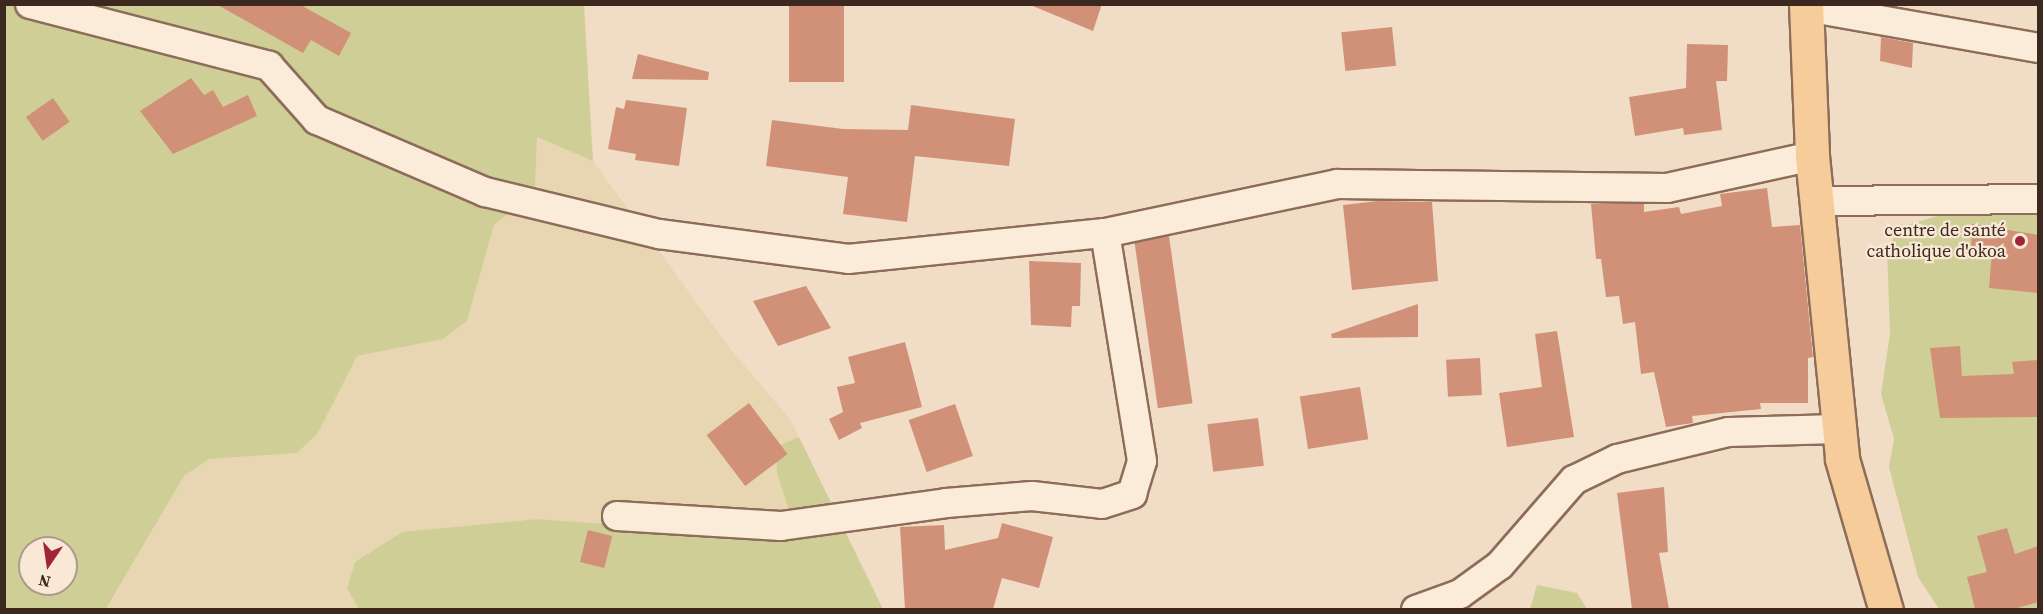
<!DOCTYPE html>
<meta charset="utf-8">
<style>
body{margin:0}
#map{position:relative;width:2043px;height:614px;overflow:hidden;background:#f1ddc5;font-family:"Source Serif 4",serif}
div>[style]{position:absolute}
.farmland>*{inset:0;background:#e7d6b1}
.green>*{inset:0;background:#d0ce97}
.building>*{inset:0;background:#d19078;transform-origin:0 0}
.roads{filter:drop-shadow(2px 0 #8d6d59) drop-shadow(-2px 0 #8d6d59) drop-shadow(0 2px #8d6d59) drop-shadow(0 -2px #8d6d59)}
.minor>*{height:28px;margin:-14px;padding:0 14px;transform-origin:14px;border-radius:14px;background:#fbecd9}
.major>*{height:33px;margin:-16.5px;padding:0 16.5px;transform-origin:16.5px;border-radius:16.5px;background:#f6cc9b}
.dots>*{width:16px;height:16px;translate:-50% -50%;box-sizing:border-box;border:3px solid #f8e8d5;border-radius:50%}
span{translate:-50% -50%;white-space:nowrap;text-align:center;line-height:1.15;-webkit-text-stroke:4.5px #f8e8d5;paint-order:stroke}
.poi-label{font-size:18px;color:#3c281e}
.right{translate:-100% -50%;text-align:right}
.frame{position:absolute;inset:0;border:6px solid #3c281e;pointer-events:none}
.north{position:absolute;left:18px;top:536px;width:60px;height:60px;box-sizing:border-box;background:#f8e8d5;border:2px solid #ad9b8c;border-radius:50%;rotate:193deg;font-size:16px;font-weight:700;line-height:24px;text-align:center;color:#3c281e}
.north::after{content:'';display:block;margin:auto;width:21px;height:27px;background:#a02539;clip-path:polygon(50% 0,100% 100%,50% 72%,0 100%)}
</style>
<div id="map">
<div class="farmland">
<i style="clip-path:polygon(537px 137px,593px 161px,732px 351px,790px 419px,799px 437px,776px 447px,796px 528px,685px 530px,537px 519px,402px 532px,355px 562px,347px 588px,359px 609px,106px 610px,184px 476px,209px 459px,297px 453px,318px 433px,357px 356px,443px 339px,467px 321px,494px 225px,535px 192px)"></i>
</div>
<div class="green">
<i style="clip-path:polygon(evenodd,4px 5px,584px 5px,593px 161px,537px 137px,535px 192px,494px 225px,467px 321px,443px 339px,357px 356px,318px 433px,297px 453px,209px 459px,184px 476px,106px 609px,5px 609px,4px 5px,30px 548px,66px 548px,66px 584px,30px 584px,30px 548px)"></i>
<i style="clip-path:polygon(1958px 210px,2038px 213px,2038px 609px,1939px 609px,1918px 577px,1889px 467px,1894px 439px,1881px 394px,1890px 334px,1887px 249px,1900px 227px)"></i>
<i style="clip-path:polygon(799px 437px,883px 609px,359px 610px,347px 588px,355px 562px,402px 532px,537px 519px,685px 530px,726px 508px,795px 528px,777px 473px,776px 447px)"></i>
<i style="clip-path:polygon(1537px 585px,1577px 593px,1587px 609px,1530px 609px)"></i>
</div>
<div class="building">
<i style="clip-path:polygon(216px 4px,299px 4px,351px 33px,339px 56px,311px 40px,303px 53px)"></i>
<i style="left:789px;top:4px;width:55px;height:78px"></i>
<i style="clip-path:polygon(1028px 4px,1102px 4px,1093px 31px)"></i>
<i style="left:1392px;top:27px;width:39px;height:51px;rotate:84deg"></i>
<i style="clip-path:polygon(1881px 37px,1913px 43px,1912px 68px,1880px 61px)"></i>
<i style="clip-path:polygon(1687px 44px,1728px 45px,1727px 81px,1716px 81px,1722px 130px,1684px 135px,1683px 128px,1635px 136px,1629px 97px,1686px 88px)"></i>
<i style="clip-path:polygon(638px 54px,709px 72px,708px 80px,632px 79px)"></i>
<i style="clip-path:polygon(191px 78px,204px 95px,213px 90px,223px 107px,248px 95px,257px 116px,173px 154px,140px 111px)"></i>
<i style="left:53px;top:98px;width:29px;height:33px;rotate:55deg"></i>
<i style="clip-path:polygon(626px 100px,687px 108px,679px 166px,635px 160px,636px 154px,608px 149px,616px 107px,624px 109px)"></i>
<i style="clip-path:polygon(911px 105px,1015px 119px,1009px 166px,915px 156px,907px 222px,843px 214px,848px 177px,766px 166px,772px 120px,843px 129px,908px 130px)"></i>
<i style="clip-path:polygon(1767px 188px,1772px 227px,1800px 225px,1813px 357px,1808px 358px,1808px 403px,1760px 403px,1761px 409px,1692px 416px,1693px 423px,1666px 427px,1654px 372px,1641px 374px,1635px 322px,1623px 324px,1619px 296px,1606px 297px,1601px 259px,1596px 259px,1591px 204px,1644px 204px,1644px 212px,1679px 207px,1681px 214px,1722px 206px,1720px 194px)"></i>
<i style="clip-path:polygon(1378px 201px,1432px 202px,1438px 281px,1352px 290px,1343px 205px)"></i>
<i style="clip-path:polygon(1972px 224px,2038px 235px,2038px 293px,1989px 288px,1992px 252px,1971px 250px)"></i>
<i style="left:1169px;top:236px;width:169px;height:35px;rotate:82deg"></i>
<i style="clip-path:polygon(1029px 261px,1081px 263px,1080px 306px,1072px 306px,1071px 327px,1031px 325px)"></i>
<i style="clip-path:polygon(806px 286px,831px 328px,778px 346px,753px 301px)"></i>
<i style="clip-path:polygon(1418px 304px,1418px 337px,1332px 338px,1331px 334px)"></i>
<i style="clip-path:polygon(1557px 331px,1574px 437px,1507px 447px,1499px 393px,1542px 387px,1535px 334px)"></i>
<i style="clip-path:polygon(905px 342px,922px 407px,860px 423px,862px 428px,839px 440px,829px 419px,843px 412px,837px 387px,855px 383px,848px 357px)"></i>
<i style="clip-path:polygon(1960px 346px,1962px 376px,2014px 374px,2012px 362px,2038px 360px,2038px 417px,1940px 418px,1930px 348px)"></i>
<i style="left:1480px;top:358px;width:37px;height:34px;rotate:87deg"></i>
<i style="left:1360px;top:387px;width:53px;height:61px;rotate:81deg"></i>
<i style="left:749px;top:403px;width:64px;height:53px;rotate:53deg"></i>
<i style="left:955px;top:404px;width:55px;height:49px;rotate:71deg"></i>
<i style="left:1258px;top:418px;width:48px;height:51px;rotate:83deg"></i>
<i style="clip-path:polygon(1664px 487px,1668px 552px,1659px 553px,1669px 609px,1632px 609px,1617px 493px)"></i>
<i style="clip-path:polygon(1002px 523px,1053px 537px,1039px 588px,1002px 578px,993px 609px,905px 609px,900px 527px,944px 525px,945px 550px,998px 538px)"></i>
<i style="clip-path:polygon(2007px 528px,2015px 554px,2038px 546px,2038px 602px,2014px 609px,1975px 609px,1967px 577px,1987px 572px,1977px 536px)"></i>
<i style="left:588px;top:530px;width:25px;height:33px;rotate:14deg"></i>
</div>
<div class="roads">
<div class="minor">
<i style="left:30px;top:4px;width:247px;rotate:14.5deg"></i>
<i style="left:269px;top:66px;width:72px;rotate:48.4deg"></i>
<i style="left:317px;top:120px;width:183px;rotate:23.2deg"></i>
<i style="left:485px;top:192px;width:179px;rotate:13.6deg"></i>
<i style="left:659px;top:234px;width:191px;rotate:7.5deg"></i>
<i style="left:848px;top:259px;width:258px;rotate:-5.8deg"></i>
<i style="left:1105px;top:233px;width:237px;rotate:-11.9deg"></i>
<i style="left:1337px;top:184px;width:330px;rotate:0.7deg"></i>
<i style="left:1667px;top:188px;width:148px;rotate:-12.4deg"></i>
<i style="left:1806px;top:7px;width:236px;rotate:10deg"></i>
<i style="left:1818px;top:201px;width:220px;rotate:-0.5deg"></i>
<i style="left:617px;top:516px;width:164px;rotate:3.5deg"></i>
<i style="left:781px;top:526px;width:167px;rotate:-7.9deg"></i>
<i style="left:946px;top:503px;width:86px;rotate:-4.7deg"></i>
<i style="left:1032px;top:496px;width:70px;rotate:6.5deg"></i>
<i style="left:1102px;top:504px;width:32px;rotate:-18deg"></i>
<i style="left:1132px;top:494px;width:34px;rotate:-73deg"></i>
<i style="left:1142px;top:461px;width:231px;rotate:-99.2deg"></i>
<i style="left:1416px;top:610px;width:47px;rotate:-20deg"></i>
<i style="left:1460px;top:594px;width:49px;rotate:-35.9deg"></i>
<i style="left:1500px;top:565px;width:113px;rotate:-49deg"></i>
<i style="left:1574px;top:480px;width:48px;rotate:-26deg"></i>
<i style="left:1617px;top:459px;width:115px;rotate:-13.6deg"></i>
<i style="left:1729px;top:432px;width:109px;rotate:-1.6deg"></i>
</div>
<div class="major">
<i style="left:1806px;top:4px;width:152px;rotate:87.7deg"></i>
<i style="left:1812px;top:156px;width:304px;rotate:84.3deg"></i>
<i style="left:1842px;top:459px;width:157px;rotate:73.8deg"></i>
</div>
</div>
<div class="dots">
<i style="left:2020px;top:241px;background:#a02539"></i>
</div>
<div class="poi-label">
<span class="right" style="left:2006px;top:241px">centre de santé<br>catholique d'okoa</span>
</div>
<div class="frame"></div>
<div class="north">N</div>
</div>
